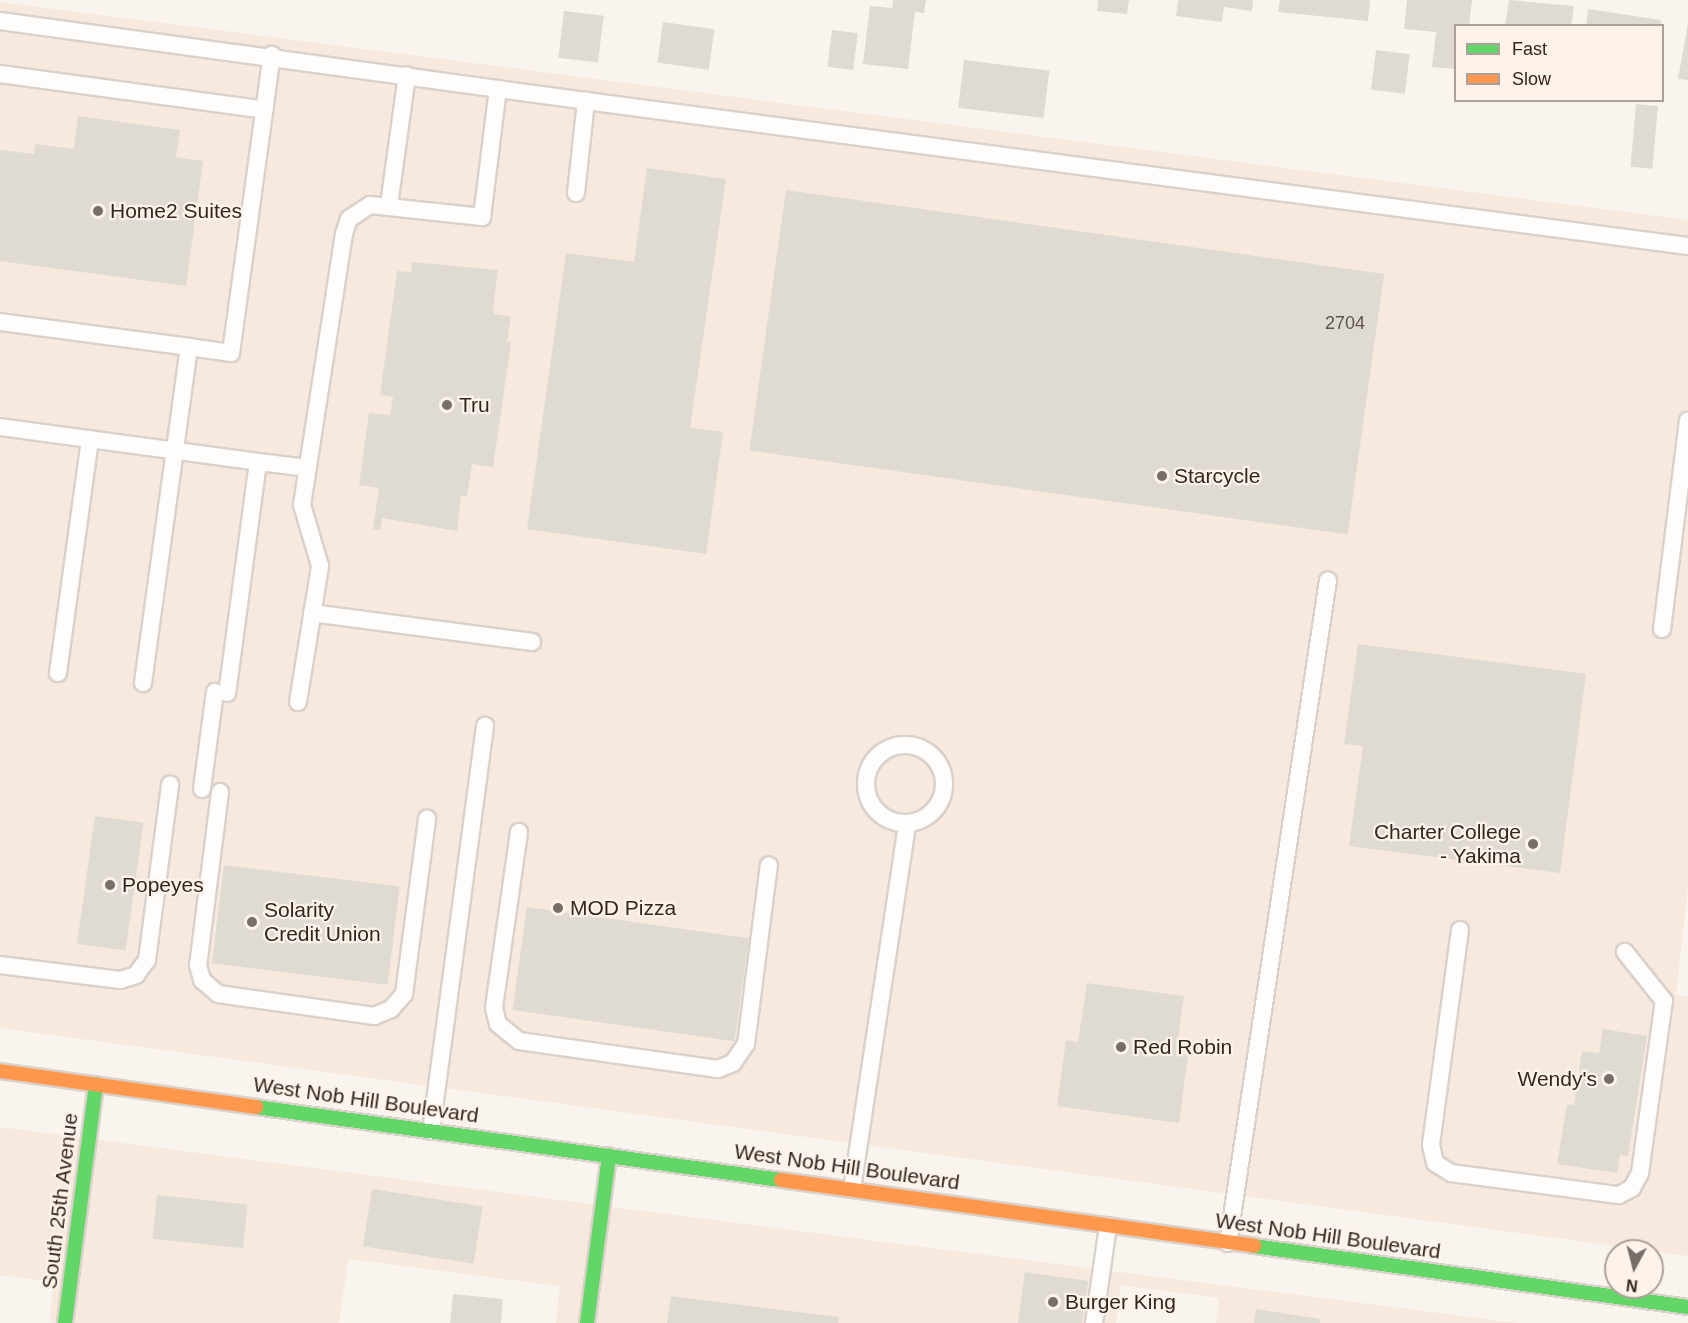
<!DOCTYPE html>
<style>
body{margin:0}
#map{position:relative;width:1688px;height:1323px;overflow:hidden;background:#faf4ee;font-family:Arial,sans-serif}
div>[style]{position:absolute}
.built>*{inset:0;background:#f7e9dd}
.building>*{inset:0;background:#dfdbd2;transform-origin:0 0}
.roads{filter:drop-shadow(2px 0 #d9d1ca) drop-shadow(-2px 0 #d9d1ca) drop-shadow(0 2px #d9d1ca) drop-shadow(0 -2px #d9d1ca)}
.lane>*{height:16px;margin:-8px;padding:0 8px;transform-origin:8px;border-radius:8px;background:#fefdfc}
.lane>.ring{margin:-8px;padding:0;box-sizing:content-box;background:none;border:16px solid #fefdfc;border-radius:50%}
.fast>*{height:14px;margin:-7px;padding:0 7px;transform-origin:7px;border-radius:7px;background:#63d668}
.slow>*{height:14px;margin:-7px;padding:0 7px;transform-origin:7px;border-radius:7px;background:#ff974d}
.dots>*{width:16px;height:16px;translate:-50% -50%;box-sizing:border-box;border:3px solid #fef3ea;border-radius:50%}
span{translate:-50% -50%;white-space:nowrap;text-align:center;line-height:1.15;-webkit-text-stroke:4.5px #fef3ea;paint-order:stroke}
.number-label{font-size:18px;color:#5e554d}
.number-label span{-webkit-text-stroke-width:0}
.poi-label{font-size:21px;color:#31271f}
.left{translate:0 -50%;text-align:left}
.right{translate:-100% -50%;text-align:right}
.street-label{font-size:21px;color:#31271f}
.legend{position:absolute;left:1454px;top:24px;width:210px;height:78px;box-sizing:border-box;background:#fef3ea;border:2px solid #aca199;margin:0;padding:8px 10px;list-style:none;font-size:18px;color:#31271f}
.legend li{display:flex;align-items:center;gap:12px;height:30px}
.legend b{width:30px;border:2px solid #aca199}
.north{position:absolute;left:1604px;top:1239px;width:60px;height:60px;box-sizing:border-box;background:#fef3ea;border:2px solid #aca199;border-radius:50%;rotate:187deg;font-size:16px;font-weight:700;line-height:24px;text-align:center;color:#31271f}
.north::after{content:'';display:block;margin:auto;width:21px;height:27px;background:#776f67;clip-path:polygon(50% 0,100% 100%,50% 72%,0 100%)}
</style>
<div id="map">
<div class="built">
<i style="clip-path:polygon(0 2px,1688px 220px,1688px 887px,1676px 995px,1688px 997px,1688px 1256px,0 1028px)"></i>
<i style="clip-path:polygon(0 1127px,659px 1213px,1517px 1323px,1216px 1323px,1219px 1298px,1121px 1285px,1116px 1323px,556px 1323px,560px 1286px,348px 1259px,339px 1323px,59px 1323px,50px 1322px,53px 1282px,0 1275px)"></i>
</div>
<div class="building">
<i style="clip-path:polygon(893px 0,926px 0,924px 13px,915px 12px,908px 69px,863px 64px,870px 6px,892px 8px)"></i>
<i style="clip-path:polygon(1098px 0,1129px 0,1127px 14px,1097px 11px)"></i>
<i style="clip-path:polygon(1178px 0,1253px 0,1252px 11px,1224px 7px,1222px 22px,1176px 16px)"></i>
<i style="clip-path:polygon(1280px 0,1370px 0,1368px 21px,1278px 12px)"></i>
<i style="clip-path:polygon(1407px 0,1472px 0,1469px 26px,1456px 26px,1456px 69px,1432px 67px,1436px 32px,1404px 29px)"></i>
<i style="clip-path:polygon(1509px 0,1574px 6px,1571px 26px,1505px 26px)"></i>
<i style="clip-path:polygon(1588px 9px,1661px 20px,1661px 26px,1586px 26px)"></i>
<i style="left:564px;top:11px;width:40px;height:47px;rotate:7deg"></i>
<i style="left:663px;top:22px;width:52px;height:41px;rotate:8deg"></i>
<i style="clip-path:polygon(1688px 23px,1688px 80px,1678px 79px)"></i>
<i style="left:832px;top:30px;width:26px;height:37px;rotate:7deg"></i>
<i style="left:1376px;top:50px;width:34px;height:40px;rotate:7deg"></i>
<i style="left:964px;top:60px;width:86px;height:48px;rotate:7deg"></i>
<i style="left:1636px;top:104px;width:22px;height:63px;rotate:5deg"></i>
<i style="clip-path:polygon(78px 116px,180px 130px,176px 157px,203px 161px,186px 286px,0 261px,0 150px,34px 154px,35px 144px,74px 149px)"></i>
<i style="clip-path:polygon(647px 168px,726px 179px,690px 428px,723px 432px,706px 554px,527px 529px,566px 253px,634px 262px)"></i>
<i style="left:786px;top:190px;width:604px;height:263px;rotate:8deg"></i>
<i style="clip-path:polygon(412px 262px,498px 270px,493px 308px,495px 314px,511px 317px,507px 342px,511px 342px,493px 467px,472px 464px,467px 496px,461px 496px,457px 531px,382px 518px,380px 530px,373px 529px,379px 488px,359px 485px,369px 413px,390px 415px,393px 397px,380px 395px,397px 271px,411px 272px)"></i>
<i style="clip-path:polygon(1358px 644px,1586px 674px,1560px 873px,1349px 846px,1363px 746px,1344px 744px)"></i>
<i style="left:95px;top:816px;width:49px;height:129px;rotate:8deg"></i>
<i style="left:224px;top:865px;width:177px;height:99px;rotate:7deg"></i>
<i style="left:527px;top:907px;width:224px;height:104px;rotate:8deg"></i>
<i style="clip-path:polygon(1087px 983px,1184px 996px,1176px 1053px,1188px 1055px,1179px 1123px,1057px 1106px,1066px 1040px,1078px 1042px)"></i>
<i style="clip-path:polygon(1603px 1029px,1647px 1036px,1628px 1156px,1620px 1155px,1617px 1173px,1557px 1164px,1567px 1104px,1574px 1105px,1582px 1051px,1599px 1053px)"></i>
<i style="left:372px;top:1189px;width:112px;height:58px;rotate:9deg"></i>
<i style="left:157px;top:1195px;width:91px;height:44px;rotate:6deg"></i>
<i style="clip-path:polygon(1025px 1272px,1088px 1281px,1082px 1323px,1018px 1323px)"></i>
<i style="clip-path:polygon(453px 1294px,503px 1299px,501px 1323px,450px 1323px)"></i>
<i style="clip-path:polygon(671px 1296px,839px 1317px,838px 1323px,667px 1323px)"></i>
<i style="clip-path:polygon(1256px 1309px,1320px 1319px,1320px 1323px,1254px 1323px)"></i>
</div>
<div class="roads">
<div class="lane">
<i style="left:0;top:21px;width:591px;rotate:7.77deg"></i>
<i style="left:0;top:74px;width:267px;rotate:7.7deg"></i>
<i style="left:576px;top:193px;width:93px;rotate:-83.8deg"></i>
<i style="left:586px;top:101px;width:1111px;rotate:7.5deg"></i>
<i style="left:389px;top:205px;width:131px;rotate:-82.1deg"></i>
<i style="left:0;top:322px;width:191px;rotate:7.5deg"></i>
<i style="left:189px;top:347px;width:339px;rotate:97.8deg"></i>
<i style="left:189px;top:347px;width:42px;rotate:8.1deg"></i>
<i style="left:231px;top:353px;width:301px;rotate:-82.2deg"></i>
<i style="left:0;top:427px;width:260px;rotate:7.7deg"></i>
<i style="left:258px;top:462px;width:233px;rotate:97.6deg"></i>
<i style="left:258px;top:462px;width:50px;rotate:6.8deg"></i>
<i style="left:312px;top:613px;width:222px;rotate:7.5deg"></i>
<i style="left:1662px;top:629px;width:210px;rotate:-82.9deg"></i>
<i style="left:58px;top:673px;width:236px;rotate:-82.2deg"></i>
<i style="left:298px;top:702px;width:138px;rotate:-80.8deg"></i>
<i style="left:320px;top:566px;width:64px;rotate:-106.4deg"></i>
<i style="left:302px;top:505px;width:274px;rotate:-81.2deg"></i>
<i style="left:344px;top:234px;width:16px;rotate:-72deg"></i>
<i style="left:349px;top:219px;width:25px;rotate:-34deg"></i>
<i style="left:370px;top:205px;width:113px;rotate:6.1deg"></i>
<i style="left:482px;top:217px;width:129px;rotate:-82.9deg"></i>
<i class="ring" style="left:866px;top:745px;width:62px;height:62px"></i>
<i style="left:202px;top:789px;width:98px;rotate:-82.4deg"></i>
<i style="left:220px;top:792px;width:174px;rotate:97.2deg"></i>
<i style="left:198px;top:965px;width:16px;rotate:75deg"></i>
<i style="left:202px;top:980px;width:21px;rotate:41deg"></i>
<i style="left:218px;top:994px;width:158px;rotate:8deg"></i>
<i style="left:374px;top:1016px;width:18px;rotate:-22deg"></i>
<i style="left:391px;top:1009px;width:20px;rotate:-49deg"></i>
<i style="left:404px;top:994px;width:177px;rotate:-82.5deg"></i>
<i style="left:519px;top:832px;width:178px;rotate:98.1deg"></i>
<i style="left:494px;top:1008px;width:16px;rotate:76deg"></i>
<i style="left:498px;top:1024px;width:27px;rotate:39deg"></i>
<i style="left:519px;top:1041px;width:201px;rotate:8deg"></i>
<i style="left:718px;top:1069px;width:16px;rotate:-22deg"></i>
<i style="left:733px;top:1063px;width:23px;rotate:-56deg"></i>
<i style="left:746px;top:1044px;width:180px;rotate:-82.7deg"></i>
<i style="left:1460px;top:930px;width:217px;rotate:97.7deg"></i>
<i style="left:1431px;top:1145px;width:18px;rotate:77deg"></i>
<i style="left:1435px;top:1163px;width:19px;rotate:32deg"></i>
<i style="left:1451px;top:1173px;width:169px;rotate:7.5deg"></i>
<i style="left:1619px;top:1195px;width:15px;rotate:-28deg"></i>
<i style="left:1632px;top:1188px;width:17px;rotate:-62deg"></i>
<i style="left:1640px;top:1173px;width:174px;rotate:-82.1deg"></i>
<i style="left:1664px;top:1001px;width:63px;rotate:-128.5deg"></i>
<i style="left:0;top:965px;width:121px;rotate:7.1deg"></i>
<i style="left:120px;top:980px;width:17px;rotate:-17deg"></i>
<i style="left:136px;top:975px;width:19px;rotate:-54deg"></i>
<i style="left:147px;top:960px;width:177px;rotate:-82.5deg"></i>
<i style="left:431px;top:1131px;width:409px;rotate:-82.4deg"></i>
<i style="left:852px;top:1189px;width:369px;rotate:-81.4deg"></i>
<i style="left:1228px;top:1243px;width:670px;rotate:-81.42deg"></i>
<i style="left:1094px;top:1323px;width:98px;rotate:-81.8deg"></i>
</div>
<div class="fast">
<i style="left:256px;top:1107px;width:530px;rotate:7.92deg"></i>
<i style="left:1254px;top:1246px;width:438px;rotate:8deg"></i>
<i style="left:65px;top:1323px;width:241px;rotate:-82.6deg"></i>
<i style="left:587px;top:1323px;width:169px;rotate:-82.5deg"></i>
</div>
<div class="slow">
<i style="left:0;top:1071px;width:259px;rotate:8deg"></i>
<i style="left:781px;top:1180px;width:478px;rotate:7.9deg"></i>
</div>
</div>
<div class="dots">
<i style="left:98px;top:211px;background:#776f67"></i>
<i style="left:447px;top:405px;background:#776f67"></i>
<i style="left:1162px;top:476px;background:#776f67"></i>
<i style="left:1533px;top:844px;background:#776f67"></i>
<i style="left:110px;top:885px;background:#776f67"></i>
<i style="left:558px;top:908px;background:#776f67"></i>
<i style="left:252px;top:922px;background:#776f67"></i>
<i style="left:1121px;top:1047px;background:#776f67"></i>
<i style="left:1609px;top:1079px;background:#776f67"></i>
<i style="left:1053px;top:1302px;background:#776f67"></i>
</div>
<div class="number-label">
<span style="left:1345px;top:323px">2704</span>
</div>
<div class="poi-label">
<span class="left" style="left:110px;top:211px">Home2 Suites</span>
<span class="left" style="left:459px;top:405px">Tru</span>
<span class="left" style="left:1174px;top:476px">Starcycle</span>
<span class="right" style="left:1521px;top:844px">Charter College<br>- Yakima</span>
<span class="left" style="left:122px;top:885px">Popeyes</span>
<span class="left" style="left:570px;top:908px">MOD Pizza</span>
<span class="left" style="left:264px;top:922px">Solarity<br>Credit Union</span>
<span class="left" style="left:1133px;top:1047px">Red Robin</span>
<span class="right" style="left:1597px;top:1079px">Wendy's</span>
<span class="left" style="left:1065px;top:1302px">Burger King</span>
</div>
<div class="street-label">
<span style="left:366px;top:1100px;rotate:8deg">West Nob Hill Boulevard</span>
<span style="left:847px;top:1167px;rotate:8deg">West Nob Hill Boulevard</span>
<span style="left:60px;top:1201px;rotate:-83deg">South 25th Avenue</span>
<span style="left:1328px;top:1236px;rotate:8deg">West Nob Hill Boulevard</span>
</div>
<ul class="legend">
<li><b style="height:8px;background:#63d668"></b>Fast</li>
<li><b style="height:8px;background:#ff974d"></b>Slow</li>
</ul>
<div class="north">N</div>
</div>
